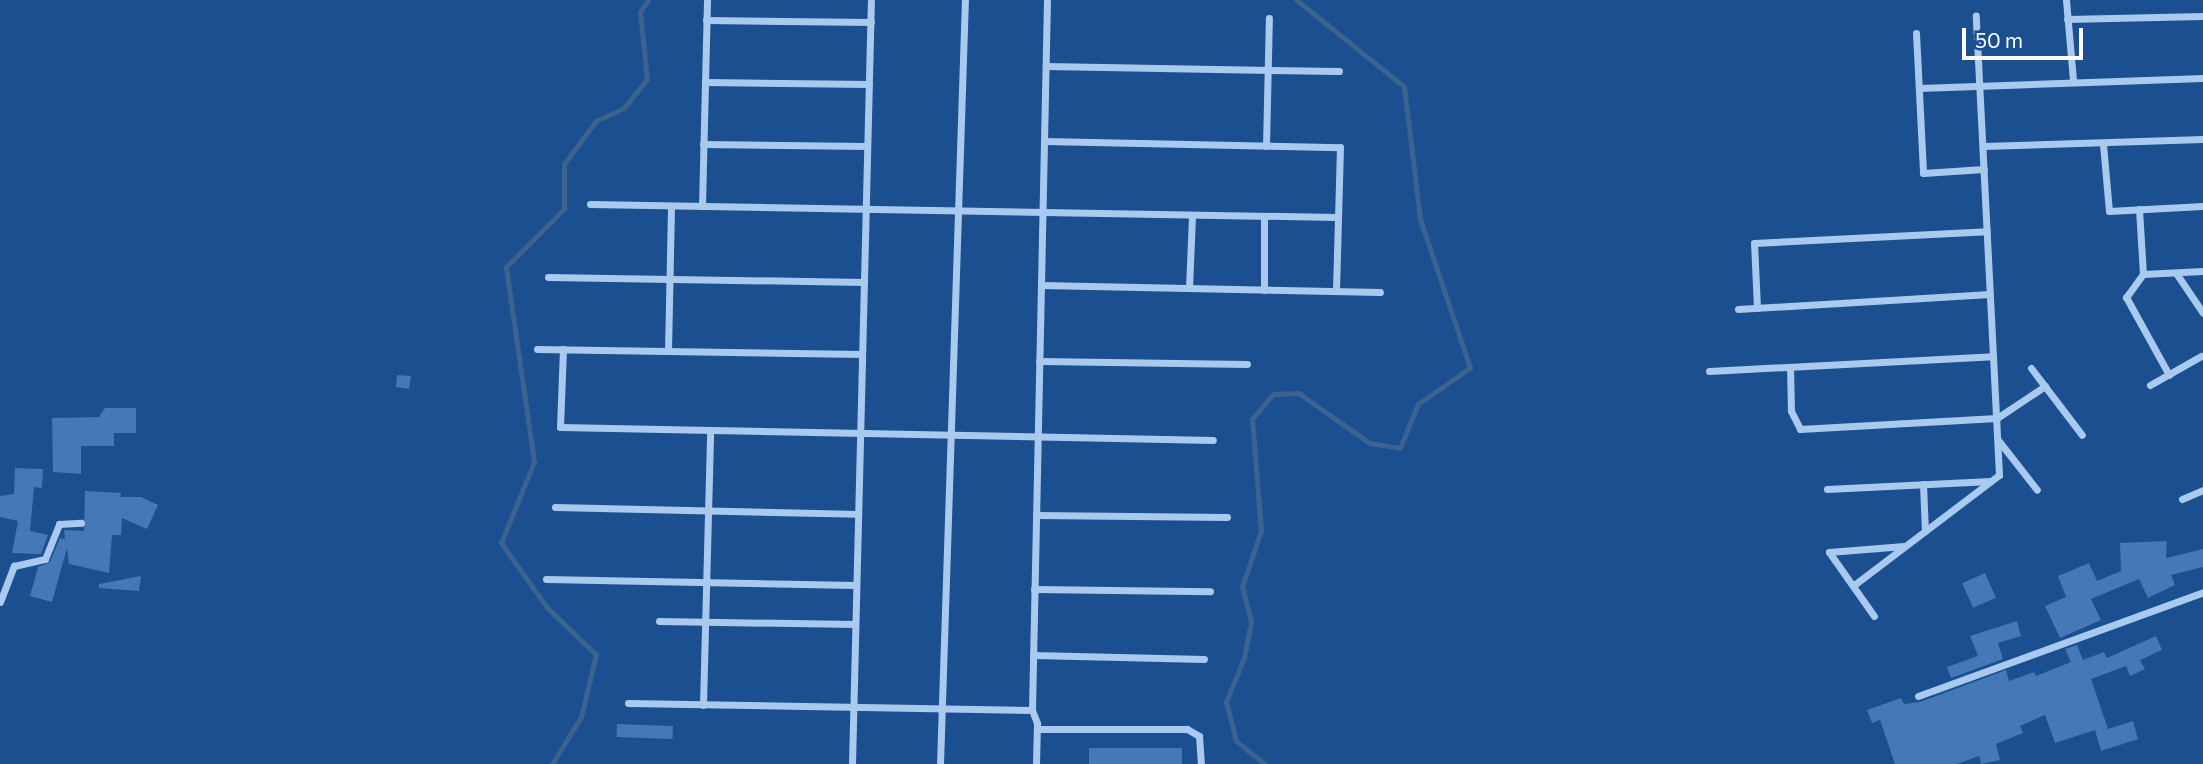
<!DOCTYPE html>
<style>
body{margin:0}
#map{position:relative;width:2203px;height:764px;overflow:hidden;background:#1b4f8f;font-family:Commissioner,sans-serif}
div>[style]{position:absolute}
.stream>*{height:4.5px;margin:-2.25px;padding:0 2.25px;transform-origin:2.25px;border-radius:2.25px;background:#3c6290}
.building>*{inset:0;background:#4478b7;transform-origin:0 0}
.minor>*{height:7px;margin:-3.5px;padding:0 3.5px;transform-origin:3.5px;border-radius:3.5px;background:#a9c9ee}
span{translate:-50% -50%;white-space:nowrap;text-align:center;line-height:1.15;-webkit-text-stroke:5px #1b4f8f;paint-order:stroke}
.scale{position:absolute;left:1962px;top:28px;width:121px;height:32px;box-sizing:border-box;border:4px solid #fff;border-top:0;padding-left:9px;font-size:21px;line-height:24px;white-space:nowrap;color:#fff;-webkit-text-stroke:5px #1b4f8f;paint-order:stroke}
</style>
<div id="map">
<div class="stream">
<i style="left:552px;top:764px;width:55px;rotate:-58.3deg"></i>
<i style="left:581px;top:717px;width:64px;rotate:-76.4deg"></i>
<i style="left:596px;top:655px;width:68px;rotate:-136.2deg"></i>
<i style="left:547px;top:608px;width:80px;rotate:-125.3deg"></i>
<i style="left:501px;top:543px;width:87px;rotate:-67.8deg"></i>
<i style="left:534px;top:462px;width:197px;rotate:-98.2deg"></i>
<i style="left:506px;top:267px;width:82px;rotate:-45deg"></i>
<i style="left:564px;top:209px;width:45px;rotate:-90deg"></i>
<i style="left:564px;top:164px;width:54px;rotate:-53.3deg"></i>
<i style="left:596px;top:121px;width:31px;rotate:-25deg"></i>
<i style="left:624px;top:108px;width:36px;rotate:-51deg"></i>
<i style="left:647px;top:80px;width:68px;rotate:-95.9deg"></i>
<i style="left:640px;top:12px;width:14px;rotate:-56deg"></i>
<i style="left:1264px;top:764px;width:36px;rotate:-141deg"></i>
<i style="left:1236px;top:741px;width:40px;rotate:-104.4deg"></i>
<i style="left:1226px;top:702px;width:48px;rotate:-67.8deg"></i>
<i style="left:1244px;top:658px;width:37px;rotate:-79deg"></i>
<i style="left:1251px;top:622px;width:36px;rotate:-104deg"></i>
<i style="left:1242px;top:587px;width:59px;rotate:-71.3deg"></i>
<i style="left:1261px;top:531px;width:112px;rotate:-94.6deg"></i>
<i style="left:1252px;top:419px;width:33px;rotate:-50deg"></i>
<i style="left:1273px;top:394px;width:26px;rotate:-2deg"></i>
<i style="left:1299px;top:393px;width:87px;rotate:35.2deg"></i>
<i style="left:1370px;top:443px;width:30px;rotate:9deg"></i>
<i style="left:1400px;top:448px;width:48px;rotate:-67.8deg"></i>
<i style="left:1418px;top:404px;width:63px;rotate:-34.7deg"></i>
<i style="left:1470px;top:368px;width:157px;rotate:-108.6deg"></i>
<i style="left:1420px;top:219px;width:133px;rotate:-96.9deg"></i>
<i style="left:1404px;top:87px;width:139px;rotate:-141.1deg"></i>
</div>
<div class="building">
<i style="clip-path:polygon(397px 375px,411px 376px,409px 389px,396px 387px)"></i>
<i style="clip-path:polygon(105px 408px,136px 408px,136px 433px,114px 433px,114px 446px,81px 446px,81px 474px,53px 472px,52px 418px,99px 417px)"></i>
<i style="clip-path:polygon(15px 468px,43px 469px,42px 488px,34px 487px,30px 531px,48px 535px,41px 554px,12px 553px,18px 521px,0 517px,0 496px,14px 494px)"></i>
<i style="clip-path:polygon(85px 491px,121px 493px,120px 497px,141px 497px,158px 505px,147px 529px,122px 518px,121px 535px,112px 535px,109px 573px,69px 564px,67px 548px,52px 602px,30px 596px,38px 567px,50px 562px,60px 538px,65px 539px,64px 530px,84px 531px)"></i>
<i style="clip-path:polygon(2167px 541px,2166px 558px,2203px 549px,2203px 567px,2171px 575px,2175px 585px,2148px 598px,2139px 579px,2091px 599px,2101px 620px,2060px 638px,2045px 606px,2066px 597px,2058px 576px,2089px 563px,2097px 581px,2121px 571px,2120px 543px)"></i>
<i style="left:1985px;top:573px;width:27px;height:25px;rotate:66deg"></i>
<i style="clip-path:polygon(141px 576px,139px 591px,99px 588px,99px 584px)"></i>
<i style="clip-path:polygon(2017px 621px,2021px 636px,1998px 643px,2003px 659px,1951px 678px,1947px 667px,1978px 656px,1970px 636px)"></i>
<i style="clip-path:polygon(2156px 636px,2162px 650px,2140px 660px,2145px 669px,2130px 676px,2126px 666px,2091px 679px,2108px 729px,2133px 721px,2138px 739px,2101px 751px,2095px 730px,2055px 743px,2045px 715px,2020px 726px,2023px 733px,1996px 744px,2000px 760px,1981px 764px,1979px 756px,1957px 764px,1895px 764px,1880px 720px,1872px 723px,1867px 710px,1901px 698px,1904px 704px,1920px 702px,2006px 670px,2009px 681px,2034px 672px,2036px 676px,2071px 662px,2065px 649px,2077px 645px,2083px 660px,2104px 652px,2107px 658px)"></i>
<i style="left:617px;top:724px;width:56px;height:13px;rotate:2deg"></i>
<i style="left:1089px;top:748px;width:93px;height:16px"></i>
</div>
<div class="minor">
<i style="left:2066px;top:0;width:80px;rotate:85deg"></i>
<i style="left:2067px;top:19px;width:136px;rotate:-1.3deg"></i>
<i style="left:706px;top:20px;width:165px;rotate:0.7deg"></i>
<i style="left:1916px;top:33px;width:140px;rotate:87.1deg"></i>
<i style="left:1923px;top:173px;width:61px;rotate:-3.8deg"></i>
<i style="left:1046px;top:66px;width:293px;rotate:1deg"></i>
<i style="left:705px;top:82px;width:164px;rotate:0.7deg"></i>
<i style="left:1919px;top:88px;width:284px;rotate:-2deg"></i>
<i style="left:1044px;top:141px;width:296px;rotate:1.2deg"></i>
<i style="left:1340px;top:147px;width:144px;rotate:91.6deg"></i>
<i style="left:703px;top:144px;width:164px;rotate:0.7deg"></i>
<i style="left:2103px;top:144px;width:67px;rotate:84.9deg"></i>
<i style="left:2109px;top:211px;width:94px;rotate:-3deg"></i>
<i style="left:1266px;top:146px;width:128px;rotate:-88.7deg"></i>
<i style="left:1983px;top:146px;width:220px;rotate:-1.8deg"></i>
<i style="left:590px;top:204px;width:747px;rotate:1deg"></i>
<i style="left:702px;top:206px;width:206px;rotate:-88.6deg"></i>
<i style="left:2139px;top:209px;width:65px;rotate:86.5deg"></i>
<i style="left:2143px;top:274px;width:60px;rotate:-2.9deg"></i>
<i style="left:2176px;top:273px;width:48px;rotate:56deg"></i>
<i style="left:2143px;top:274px;width:29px;rotate:126deg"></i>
<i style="left:2126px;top:297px;width:89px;rotate:61.1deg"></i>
<i style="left:548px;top:277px;width:316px;rotate:0.9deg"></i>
<i style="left:1041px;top:285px;width:339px;rotate:1.2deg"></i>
<i style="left:1189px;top:288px;width:73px;rotate:-87.6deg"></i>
<i style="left:1264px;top:290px;width:74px;rotate:-90deg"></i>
<i style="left:1757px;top:308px;width:65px;rotate:-92.6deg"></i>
<i style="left:1754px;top:243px;width:233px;rotate:-2.9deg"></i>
<i style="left:1738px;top:309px;width:252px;rotate:-3.4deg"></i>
<i style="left:537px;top:349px;width:325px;rotate:0.9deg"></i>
<i style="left:563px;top:349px;width:78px;rotate:92.2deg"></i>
<i style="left:560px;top:427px;width:653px;rotate:1.14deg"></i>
<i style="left:668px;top:351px;width:145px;rotate:-88.8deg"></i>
<i style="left:1039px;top:361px;width:208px;rotate:0.8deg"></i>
<i style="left:1790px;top:367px;width:44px;rotate:88.7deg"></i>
<i style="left:1791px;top:411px;width:20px;rotate:63deg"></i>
<i style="left:1800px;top:429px;width:197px;rotate:-3.2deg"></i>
<i style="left:1997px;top:418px;width:58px;rotate:-33.7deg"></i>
<i style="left:2031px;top:368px;width:84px;rotate:52.7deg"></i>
<i style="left:1709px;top:371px;width:284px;rotate:-3deg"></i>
<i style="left:2150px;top:385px;width:59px;rotate:-29.6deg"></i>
<i style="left:1998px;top:440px;width:63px;rotate:52deg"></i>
<i style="left:1923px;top:484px;width:47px;rotate:87.6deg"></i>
<i style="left:1827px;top:489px;width:164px;rotate:-2.8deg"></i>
<i style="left:2182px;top:499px;width:23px;rotate:-23deg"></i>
<i style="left:555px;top:507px;width:303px;rotate:1.3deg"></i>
<i style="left:1036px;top:515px;width:191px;rotate:0.6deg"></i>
<i style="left:546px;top:579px;width:310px;rotate:1.1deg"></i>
<i style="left:1854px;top:585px;width:182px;rotate:-37.2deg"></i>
<i style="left:1999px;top:475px;width:460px;rotate:-92.9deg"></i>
<i style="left:1034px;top:589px;width:176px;rotate:0.7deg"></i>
<i style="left:0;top:602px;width:39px;rotate:-69deg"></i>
<i style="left:14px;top:566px;width:32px;rotate:-13deg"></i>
<i style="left:45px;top:559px;width:38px;rotate:-68deg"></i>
<i style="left:59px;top:524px;width:22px;rotate:-3deg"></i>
<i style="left:1874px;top:616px;width:78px;rotate:-125.1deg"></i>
<i style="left:1829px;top:552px;width:75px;rotate:-4.6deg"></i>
<i style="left:659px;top:621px;width:196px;rotate:0.9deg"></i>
<i style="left:1033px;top:655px;width:171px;rotate:1.3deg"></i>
<i style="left:1918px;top:696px;width:303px;rotate:-20deg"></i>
<i style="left:628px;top:703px;width:404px;rotate:1deg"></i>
<i style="left:1032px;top:710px;width:14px;rotate:69deg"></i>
<i style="left:1037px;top:723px;width:41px;rotate:91.4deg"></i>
<i style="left:703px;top:705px;width:275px;rotate:-88.5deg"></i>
<i style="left:1032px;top:710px;width:710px;rotate:-88.79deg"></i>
<i style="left:1037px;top:729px;width:150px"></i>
<i style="left:1187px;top:729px;width:14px;rotate:30deg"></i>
<i style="left:1199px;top:736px;width:28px;rotate:86deg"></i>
<i style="left:852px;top:764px;width:764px;rotate:-88.58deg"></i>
<i style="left:940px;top:764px;width:764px;rotate:-88.13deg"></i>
</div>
<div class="scale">50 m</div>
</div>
